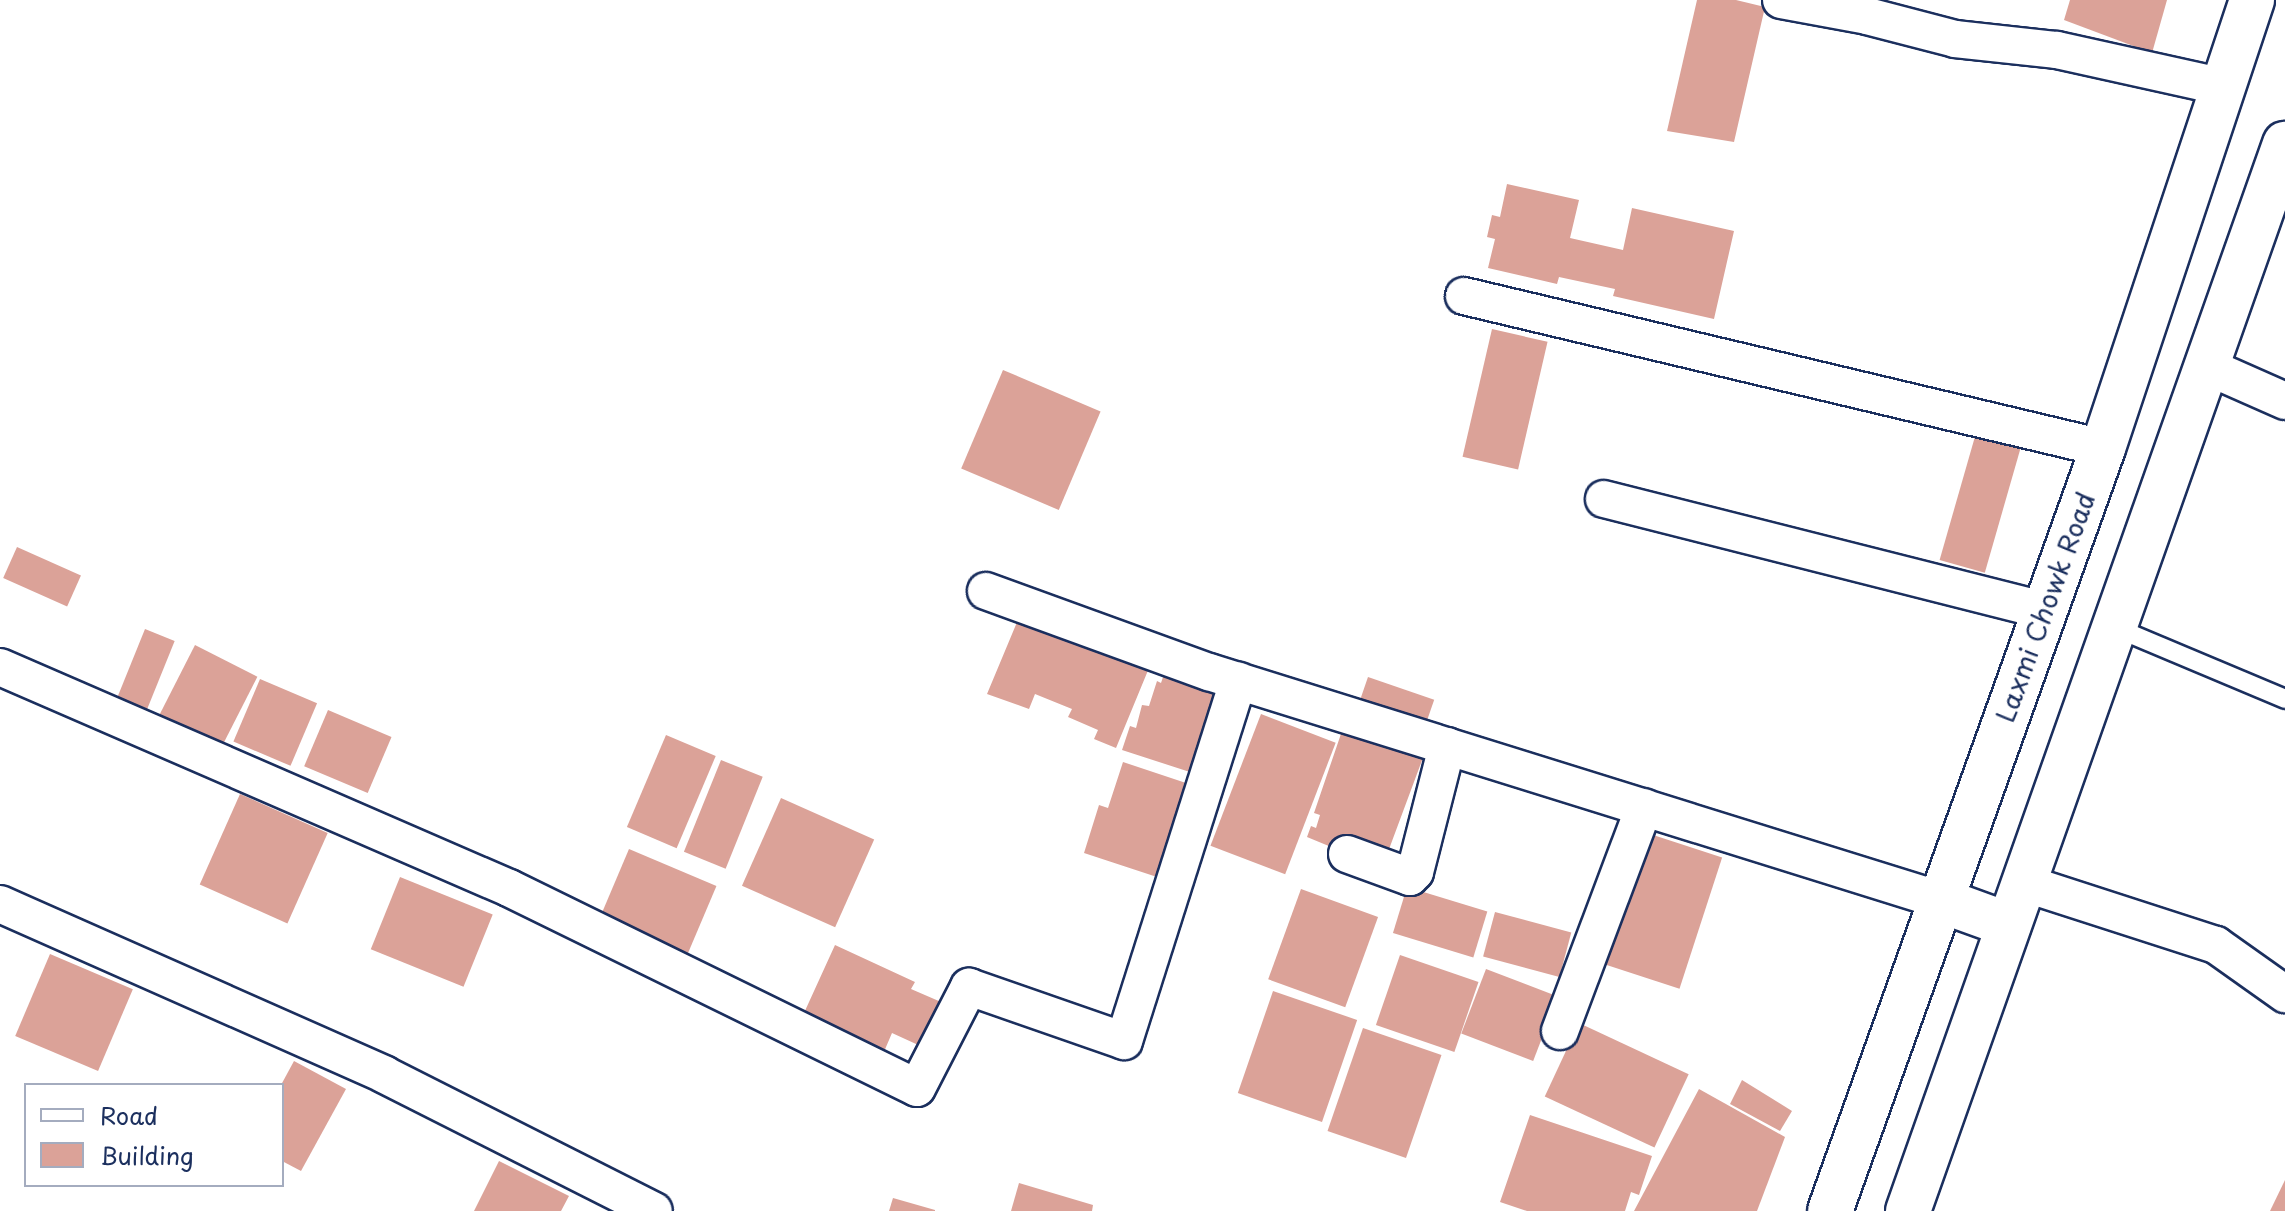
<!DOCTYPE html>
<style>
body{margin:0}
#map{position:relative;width:2285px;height:1211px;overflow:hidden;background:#fff;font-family:"Playpen Sans",sans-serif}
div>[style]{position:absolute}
.building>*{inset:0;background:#dba298;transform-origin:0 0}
.roads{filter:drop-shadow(2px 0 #1b2f5e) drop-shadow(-2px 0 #1b2f5e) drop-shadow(0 2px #1b2f5e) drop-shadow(0 -2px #1b2f5e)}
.service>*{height:18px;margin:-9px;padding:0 9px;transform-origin:9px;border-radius:9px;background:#fff}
.minor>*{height:36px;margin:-18px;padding:0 18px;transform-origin:18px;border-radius:18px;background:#fff}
.secondary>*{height:44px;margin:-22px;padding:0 22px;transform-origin:22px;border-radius:22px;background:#fff}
span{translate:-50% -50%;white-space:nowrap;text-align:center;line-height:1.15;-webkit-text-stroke:8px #fff;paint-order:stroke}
.street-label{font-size:26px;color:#1b2f5e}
.legend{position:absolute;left:24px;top:1083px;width:260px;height:104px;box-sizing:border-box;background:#fff;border:2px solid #a4acbf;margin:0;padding:10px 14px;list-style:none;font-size:24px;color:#1b2f5e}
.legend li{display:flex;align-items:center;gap:16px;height:40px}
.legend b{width:40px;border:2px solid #a4acbf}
</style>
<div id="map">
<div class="building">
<i style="clip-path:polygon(1697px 0,1736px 0,1765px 7px,1734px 142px,1667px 131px)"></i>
<i style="clip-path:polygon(2070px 0,2167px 0,2152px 53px,2064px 20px)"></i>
<i style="clip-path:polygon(1507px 184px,1579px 200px,1570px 238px,1623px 250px,1632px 208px,1734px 231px,1714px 319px,1613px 296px,1615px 289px,1559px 277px,1557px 284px,1488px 268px,1495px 239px,1487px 237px,1492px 215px,1500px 217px)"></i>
<i style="left:1492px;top:329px;width:57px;height:131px;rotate:13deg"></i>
<i style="left:1003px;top:370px;width:106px;height:107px;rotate:23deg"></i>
<i style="left:1976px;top:433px;width:47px;height:132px;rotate:16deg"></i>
<i style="left:17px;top:547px;width:70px;height:34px;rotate:24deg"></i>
<i style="clip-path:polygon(1020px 615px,1149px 668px,1116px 748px,1094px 739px,1098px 730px,1068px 717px,1072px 709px,1035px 694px,1029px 709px,987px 694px)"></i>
<i style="left:145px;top:629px;width:32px;height:75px;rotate:22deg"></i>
<i style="left:195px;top:645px;width:70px;height:83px;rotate:27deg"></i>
<i style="clip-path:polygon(1167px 665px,1225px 684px,1196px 774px,1122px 750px,1130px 726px,1136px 728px,1142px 705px,1149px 706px,1157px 681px,1161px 683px)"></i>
<i style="left:1368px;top:677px;width:70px;height:32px;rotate:19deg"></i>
<i style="left:260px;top:679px;width:62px;height:68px;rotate:23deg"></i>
<i style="left:328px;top:710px;width:69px;height:61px;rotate:23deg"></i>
<i style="left:1261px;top:714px;width:80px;height:141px;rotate:21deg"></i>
<i style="clip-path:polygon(1344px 725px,1424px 755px,1385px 860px,1358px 842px,1339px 838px,1336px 849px,1307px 837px,1311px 826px,1316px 828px,1320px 815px,1314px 813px)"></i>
<i style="left:666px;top:735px;width:54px;height:100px;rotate:23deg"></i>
<i style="left:721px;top:760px;width:45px;height:99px;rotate:22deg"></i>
<i style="clip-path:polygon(1123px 762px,1189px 784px,1157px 877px,1084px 853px,1099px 805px,1108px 808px)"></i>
<i style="left:240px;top:794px;width:96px;height:99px;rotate:24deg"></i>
<i style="left:781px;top:798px;width:102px;height:96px;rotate:24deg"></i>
<i style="left:1647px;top:833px;width:79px;height:138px;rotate:18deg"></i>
<i style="left:629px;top:849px;width:95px;height:80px;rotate:23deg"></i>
<i style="left:400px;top:877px;width:100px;height:78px;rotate:22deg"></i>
<i style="left:1407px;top:887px;width:84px;height:48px;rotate:17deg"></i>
<i style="left:1301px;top:889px;width:82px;height:96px;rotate:20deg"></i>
<i style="left:1495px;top:912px;width:79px;height:46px;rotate:15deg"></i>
<i style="clip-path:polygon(835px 945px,915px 982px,911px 989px,948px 1005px,927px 1049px,892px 1033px,880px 1061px,799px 1024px)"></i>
<i style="left:50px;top:954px;width:90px;height:89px;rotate:23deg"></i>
<i style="left:1400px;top:955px;width:83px;height:74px;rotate:19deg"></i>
<i style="left:1486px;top:969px;width:77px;height:69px;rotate:21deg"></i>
<i style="left:1273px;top:991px;width:89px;height:108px;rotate:19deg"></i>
<i style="left:1579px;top:1023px;width:121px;height:81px;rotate:25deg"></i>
<i style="left:1363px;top:1028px;width:83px;height:109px;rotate:19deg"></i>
<i style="clip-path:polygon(294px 1061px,346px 1089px,301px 1171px,282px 1161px,281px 1085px)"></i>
<i style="clip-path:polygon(1742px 1080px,1792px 1111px,1780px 1131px,1730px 1104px)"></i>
<i style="clip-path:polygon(1699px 1089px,1785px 1137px,1757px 1211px,1634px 1211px)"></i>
<i style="clip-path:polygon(1530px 1115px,1652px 1156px,1639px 1195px,1631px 1192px,1625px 1211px,1527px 1211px,1500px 1202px)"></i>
<i style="clip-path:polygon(499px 1161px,569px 1196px,561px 1211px,474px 1211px)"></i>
<i style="clip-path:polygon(2285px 1180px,2285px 1211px,2270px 1211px)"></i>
<i style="clip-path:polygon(1019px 1183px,1093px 1205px,1092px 1211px,1011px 1211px)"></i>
<i style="clip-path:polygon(893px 1198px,935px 1210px,935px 1211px,889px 1211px)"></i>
</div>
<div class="roads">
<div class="service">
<i style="left:2114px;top:627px;width:186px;rotate:22.8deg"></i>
</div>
<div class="minor">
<i style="left:1781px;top:0;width:87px;rotate:10.5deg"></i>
<i style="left:1867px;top:16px;width:91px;rotate:14.6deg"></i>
<i style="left:1955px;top:39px;width:103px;rotate:6.2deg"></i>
<i style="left:2057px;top:50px;width:171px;rotate:12.5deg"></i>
<i style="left:1464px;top:296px;width:657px;rotate:13.38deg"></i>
<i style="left:2206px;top:366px;width:86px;rotate:23.9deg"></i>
<i style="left:1604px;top:499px;width:454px;rotate:14.2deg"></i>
<i style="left:986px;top:591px;width:237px;rotate:20deg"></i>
<i style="left:1209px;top:672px;width:766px;rotate:17.32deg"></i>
<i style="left:0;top:667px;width:555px;rotate:23.47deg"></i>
<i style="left:509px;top:888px;width:454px;rotate:26.1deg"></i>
<i style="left:917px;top:1088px;width:114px;rotate:-62.8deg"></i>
<i style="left:969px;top:987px;width:164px;rotate:19.2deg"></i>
<i style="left:1124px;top:1041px;width:378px;rotate:-72.4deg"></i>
<i style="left:1347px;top:854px;width:67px;rotate:20.1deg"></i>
<i style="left:1410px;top:877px;width:7px;rotate:-45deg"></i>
<i style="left:1415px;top:872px;width:130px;rotate:-75.7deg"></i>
<i style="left:2024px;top:883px;width:202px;rotate:17.9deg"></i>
<i style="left:2216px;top:945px;width:85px;rotate:35.4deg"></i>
<i style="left:0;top:904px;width:421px;rotate:23.9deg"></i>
<i style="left:385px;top:1075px;width:301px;rotate:26.8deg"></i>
<i style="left:1560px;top:1031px;width:239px;rotate:-69.4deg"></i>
</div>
<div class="secondary">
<i style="left:1940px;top:900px;width:73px;rotate:19.9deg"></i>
<i style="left:1830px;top:1211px;width:810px;rotate:-70.31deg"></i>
<i style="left:2103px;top:448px;width:472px;rotate:-71.6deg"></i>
<i style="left:1908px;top:1211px;width:1132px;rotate:-70.54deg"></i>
</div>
</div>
<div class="street-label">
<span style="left:2045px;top:607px;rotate:-70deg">Laxmi Chowk Road</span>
</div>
<ul class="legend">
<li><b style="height:10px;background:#fff"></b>Road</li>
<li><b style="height:22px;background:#dba298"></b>Building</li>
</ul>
</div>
